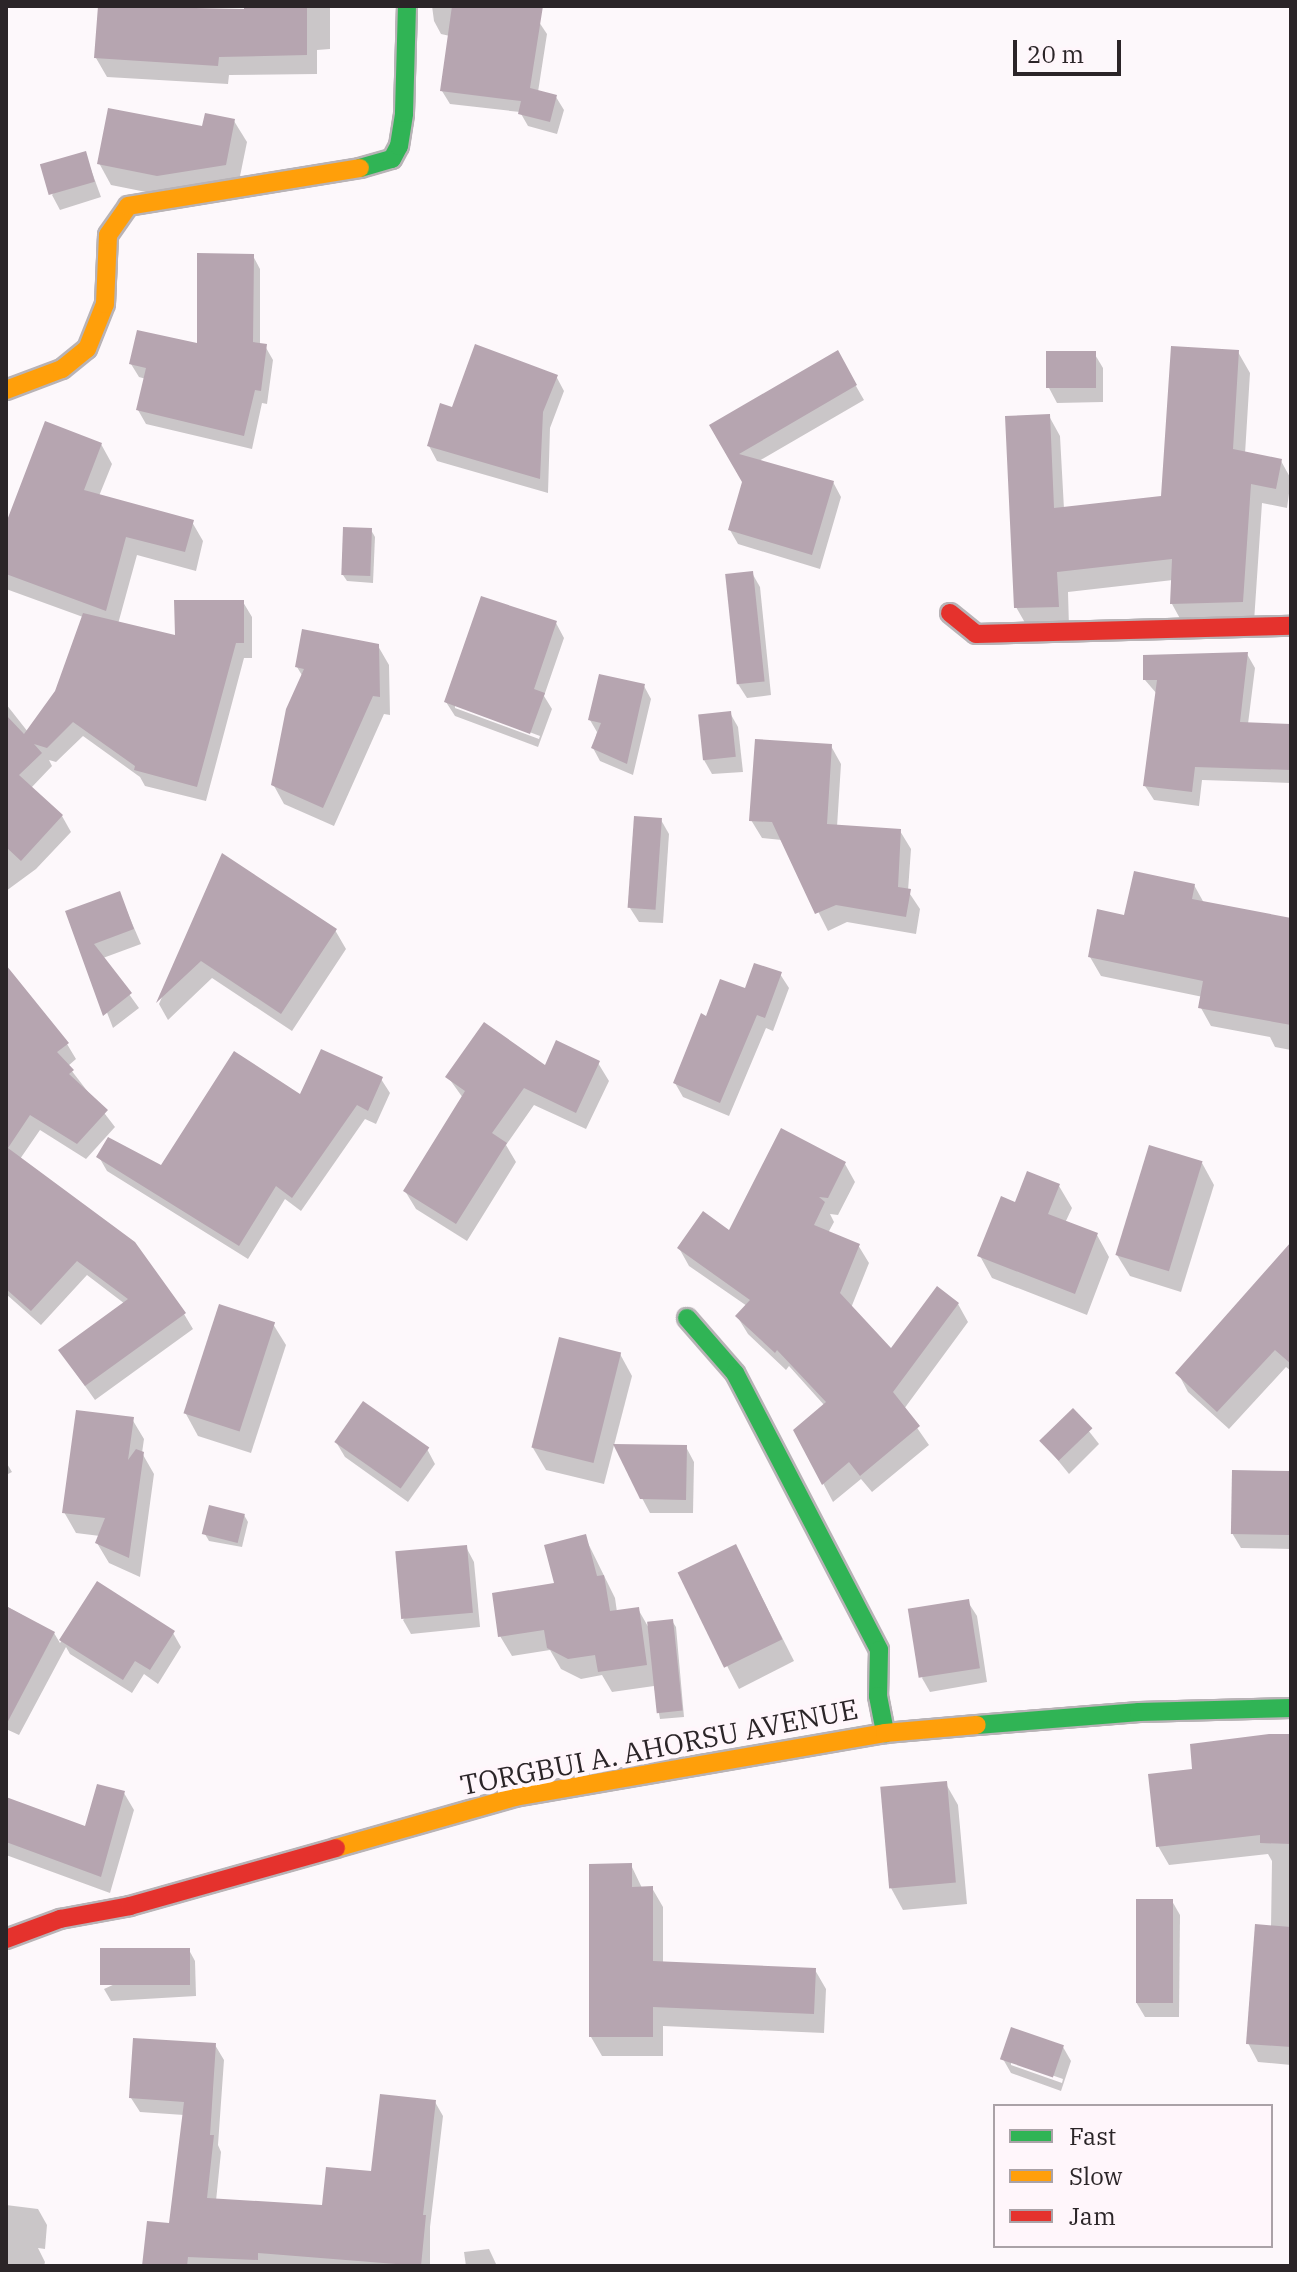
<!DOCTYPE html>
<style>
body{margin:0}
#map{position:relative;width:1297px;height:2272px;overflow:hidden;background:#fdf8fb;font-family:"IBM Plex Serif",serif}
div>[style]{position:absolute}
.shadow>*{inset:0;background:#0003}
.building>*{inset:0;background:#b6a5b0;transform-origin:0 0}
.roads{filter:drop-shadow(2px 0 #b8b3b6) drop-shadow(-2px 0 #b8b3b6) drop-shadow(0 2px #b8b3b6) drop-shadow(0 -2px #b8b3b6)}
.fast>*{height:18px;margin:-9px;padding:0 9px;transform-origin:9px;border-radius:9px;background:#30b455}
.slow>*{height:18px;margin:-9px;padding:0 9px;transform-origin:9px;border-radius:9px;background:#ff9f0a}
.jam>*{height:18px;margin:-9px;padding:0 9px;transform-origin:9px;border-radius:9px;background:#e5322d}
span{translate:-50% -50%;white-space:nowrap;text-align:center;line-height:1.15;-webkit-text-stroke:8px #fff6fb;paint-order:stroke}
.street-label{font-size:28px;color:#2b2528}
.frame{position:absolute;inset:0;border:8px solid #2b2528;pointer-events:none}
.legend{position:absolute;left:993px;top:2104px;width:280px;height:144px;box-sizing:border-box;background:#fff6fb;border:2px solid #aaa2a7;margin:0;padding:10px 14px;list-style:none;font-size:24px;color:#2b2528}
.legend li{display:flex;align-items:center;gap:16px;height:40px}
.legend b{width:40px;border:2px solid #aaa2a7}
.scale{position:absolute;left:1013px;top:40px;width:108px;height:36px;box-sizing:border-box;border:4px solid #2b2528;border-top:0;padding-left:10px;font-size:24px;line-height:28px;white-space:nowrap;color:#2b2528;-webkit-text-stroke:6px #fff6fb;paint-order:stroke}
</style>
<div id="map">
<div class="shadow">
<i style="clip-path:polygon(100px 6px,246px 11px,246px 6px,330px 6px,330px 49px,317px 50px,317px 74px,229px 75px,228px 84px,107px 77px,96px 58px)"></i>
<i style="clip-path:polygon(432px 6px,539px 6px,539px 22px,547px 34px,538px 92px,556px 97px,564px 110px,557px 134px,528px 126px,520px 112px,450px 104px,442px 91px,450px 36px,441px 34px,434px 21px)"></i>
<i style="clip-path:polygon(234px 121px,247px 142px,238px 186px,171px 197px,111px 185px,99px 163px)"></i>
<i style="clip-path:polygon(85px 153px,101px 197px,60px 210px,52px 195px)"></i>
<i style="clip-path:polygon(253px 256px,260px 269px,260px 345px,265px 346px,273px 360px,267px 404px,262px 403px,252px 449px,146px 424px,138px 410px,146px 379px,139px 377px,131px 364px,199px 345px)"></i>
<i style="clip-path:polygon(1238px 352px,1250px 373px,1245px 454px,1281px 461px,1291px 479px,1287px 508px,1262px 503px,1254px 622px,1183px 624px,1172px 604px,1173px 580px,1068px 592px,1069px 627px,1028px 628px,1016px 607px,1049px 416px,1060px 436px,1064px 509px,1163px 498px)"></i>
<i style="clip-path:polygon(837px 353px,864px 400px,759px 461px,833px 482px,841px 497px,820px 569px,738px 544px,730px 530px,744px 482px,712px 426px)"></i>
<i style="clip-path:polygon(1094px 353px,1103px 368px,1103px 402px,1057px 403px,1049px 388px)"></i>
<i style="clip-path:polygon(556px 376px,564px 391px,550px 428px,548px 493px,437px 461px,429px 446px,453px 409px)"></i>
<i style="clip-path:polygon(101px 444px,112px 464px,99px 496px,192px 522px,203px 541px,196px 571px,137px 555px,118px 624px,177px 638px,243px 602px,252px 617px,252px 658px,244px 658px,206px 801px,145px 786px,140px 777px,83px 736px,56px 762px,49px 760px,52px 766px,31px 788px,62px 816px,71px 832px,36px 869px,6px 891px,6px 704px,28px 732px,57px 692px,83px 617px,6px 589px,6px 529px)"></i>
<i style="clip-path:polygon(371px 530px,375px 537px,373px 583px,347px 581px,343px 575px)"></i>
<i style="clip-path:polygon(752px 573px,760px 587px,771px 695px,747px 698px,738px 684px)"></i>
<i style="clip-path:polygon(evenodd,556px 623px,564px 638px,544px 696px,552px 709px,538px 747px,455px 716px,446px 702px,556px 623px,455px 704px,540px 736px,539px 739px,455px 708px,455px 704px)"></i>
<i style="clip-path:polygon(378px 646px,389px 665px,390px 715px,384px 714px,334px 826px,284px 804px,273px 784px,303px 677px,297px 667px)"></i>
<i style="clip-path:polygon(1247px 654px,1255px 668px,1248px 724px,1291px 726px,1291px 783px,1202px 780px,1199px 806px,1154px 800px,1145px 786px,1157px 694px,1145px 680px)"></i>
<i style="clip-path:polygon(644px 686px,651px 699px,633px 775px,600px 761px,593px 748px,597px 732px,590px 720px)"></i>
<i style="clip-path:polygon(730px 713px,738px 727px,743px 772px,712px 774px,704px 760px)"></i>
<i style="clip-path:polygon(831px 746px,841px 764px,837px 827px,900px 831px,911px 849px,908px 891px,920px 909px,916px 934px,847px 922px,828px 931px,782px 840px,762px 838px,751px 820px)"></i>
<i style="clip-path:polygon(661px 820px,669px 834px,663px 923px,639px 922px,630px 908px)"></i>
<i style="clip-path:polygon(223px 856px,335px 930px,346px 949px,292px 1031px,212px 978px,168px 1020px,159px 1004px)"></i>
<i style="clip-path:polygon(1194px 885px,1204px 903px,1291px 920px,1291px 1050px,1275px 1047px,1270px 1037px,1211px 1026px,1201px 1008px,1203px 997px,1101px 976px,1090px 957px,1126px 917px)"></i>
<i style="clip-path:polygon(119px 893px,141px 944px,103px 958px,139px 1008px,113px 1028px,68px 912px)"></i>
<i style="clip-path:polygon(6px 968px,67px 1044px,76px 1059px,68px 1066px,115px 1127px,86px 1159px,40px 1130px,20px 1159px,184px 1314px,193px 1329px,95px 1400px,70px 1365px,125px 1304px,87px 1275px,41px 1325px,6px 1294px)"></i>
<i style="clip-path:polygon(780px 974px,789px 988px,773px 1031px,766px 1028px,729px 1116px,683px 1097px,675px 1083px,707px 1018px,747px 991px)"></i>
<i style="clip-path:polygon(598px 1063px,609px 1081px,586px 1129px,534px 1105px,506px 1145px,516px 1162px,467px 1241px,416px 1209px,405px 1191px,463px 1098px,448px 1077px)"></i>
<i style="clip-path:polygon(381px 1079px,390px 1093px,376px 1124px,365px 1119px,301px 1211px,285px 1199px,248px 1259px,107px 1171px,99px 1157px,161px 1168px,301px 1097px)"></i>
<i style="clip-path:polygon(1202px 1163px,1214px 1185px,1181px 1292px,1130px 1276px,1117px 1255px)"></i>
<i style="clip-path:polygon(845px 1164px,855px 1182px,838px 1215px,830px 1214px,834px 1222px,828px 1233px,858px 1245px,869px 1263px,851px 1308px,891px 1351px,958px 1304px,968px 1322px,904px 1409px,929px 1445px,872px 1492px,861px 1479px,833px 1502px,795px 1430px,825px 1406px,789px 1366px,786px 1370px,748px 1334px,737px 1316px,747px 1306px,689px 1266px,679px 1248px,729px 1233px)"></i>
<i style="clip-path:polygon(1059px 1186px,1072px 1208px,1065px 1223px,1097px 1235px,1109px 1257px,1087px 1315px,992px 1278px,980px 1256px)"></i>
<i style="clip-path:polygon(1291px 1264px,1291px 1371px,1286px 1367px,1229px 1429px,1188px 1392px,1178px 1373px)"></i>
<i style="clip-path:polygon(273px 1324px,286px 1345px,251px 1453px,198px 1436px,186px 1414px)"></i>
<i style="clip-path:polygon(620px 1354px,632px 1376px,604px 1484px,546px 1470px,533px 1448px)"></i>
<i style="clip-path:polygon(1073px 1411px,1099px 1444px,1069px 1474px,1043px 1442px)"></i>
<i style="clip-path:polygon(132px 1419px,144px 1439px,142px 1453px,154px 1474px,140px 1577px,109px 1563px,97px 1543px,100px 1536px,76px 1533px,64px 1512px)"></i>
<i style="clip-path:polygon(336px 1442px,427px 1449px,435px 1464px,408px 1502px,345px 1457px)"></i>
<i style="clip-path:polygon(686px 1447px,694px 1462px,693px 1513px,650px 1513px,642px 1498px)"></i>
<i style="clip-path:polygon(6px 1462px,12px 1472px,6px 1475px)"></i>
<i style="clip-path:polygon(1291px 1473px,1291px 1549px,1241px 1548px,1232px 1533px)"></i>
<i style="clip-path:polygon(244px 1515px,248px 1522px,242px 1547px,209px 1541px,205px 1534px)"></i>
<i style="clip-path:polygon(585px 1537px,615px 1598px,617px 1612px,638px 1609px,650px 1630px,672px 1621px,676px 1627px,684px 1717px,660px 1719px,654px 1686px,612px 1692px,602px 1675px,581px 1679px,561px 1669px,550px 1650px,512px 1656px,500px 1636px,557px 1585px)"></i>
<i style="clip-path:polygon(466px 1547px,474px 1562px,480px 1627px,411px 1634px,403px 1620px)"></i>
<i style="clip-path:polygon(747px 1568px,794px 1661px,739px 1689px,680px 1575px)"></i>
<i style="clip-path:polygon(97px 1584px,173px 1633px,181px 1647px,158px 1684px,144px 1674px,132px 1693px,70px 1654px,66px 1647px,19px 1735px,6px 1729px,6px 1606px,54px 1633px,60px 1643px)"></i>
<i style="clip-path:polygon(968px 1602px,977px 1616px,987px 1682px,930px 1692px,922px 1678px)"></i>
<i style="clip-path:polygon(1291px 1736px,1291px 2065px,1258px 2062px,1248px 2043px,1271px 1927px,1272px 1861px,1268px 1854px,1169px 1865px,1158px 1846px,1195px 1771px)"></i>
<i style="clip-path:polygon(946px 1784px,958px 1805px,967px 1904px,903px 1910px,891px 1888px)"></i>
<i style="clip-path:polygon(124px 1793px,134px 1810px,110px 1893px,6px 1855px,6px 1799px,86px 1828px)"></i>
<i style="clip-path:polygon(631px 1865px,642px 1888px,652px 1888px,663px 1907px,663px 1963px,815px 1970px,826px 1989px,824px 2033px,663px 2026px,663px 2056px,602px 2056px,591px 2037px)"></i>
<i style="clip-path:polygon(1172px 1901px,1180px 1915px,1179px 2017px,1145px 2017px,1136px 2002px)"></i>
<i style="clip-path:polygon(189px 1950px,195px 1961px,196px 1996px,111px 2001px,104px 1989px)"></i>
<i style="clip-path:polygon(215px 2045px,224px 2060px,218px 2145px,221px 2152px,216px 2201px,324px 2207px,373px 2174px,435px 2102px,443px 2116px,430px 2227px,430px 2266px,144px 2266px,171px 2226px,184px 2115px,140px 2112px,131px 2098px)"></i>
<i style="clip-path:polygon(evenodd,1063px 2047px,1071px 2061px,1061px 2091px,1011px 2073px,1003px 2059px,1063px 2047px,1011px 2061px,1063px 2079px,1062px 2083px,1011px 2065px,1011px 2061px)"></i>
<i style="clip-path:polygon(6px 2205px,38px 2209px,47px 2225px,45px 2249px,38px 2248px,45px 2262px,44px 2266px,6px 2266px)"></i>
<i style="clip-path:polygon(489px 2249px,497px 2266px,466px 2266px,464px 2252px)"></i>
</div>
<div class="building">
<i style="clip-path:polygon(98px 6px,244px 9px,244px 6px,307px 6px,307px 55px,219px 57px,218px 66px,94px 58px)"></i>
<i style="clip-path:polygon(452px 6px,543px 6px,530px 88px,557px 95px,550px 122px,518px 114px,521px 101px,440px 91px)"></i>
<i style="clip-path:polygon(108px 108px,202px 126px,205px 113px,235px 119px,226px 165px,157px 176px,97px 164px)"></i>
<i style="left:86px;top:151px;width:32px;height:48px;rotate:74deg"></i>
<i style="clip-path:polygon(197px 253px,254px 254px,253px 342px,267px 344px,261px 391px,255px 390px,244px 436px,136px 410px,146px 368px,129px 364px,137px 330px,197px 343px)"></i>
<i style="clip-path:polygon(475px 344px,558px 375px,543px 412px,540px 479px,427px 446px,440px 403px,452px 407px)"></i>
<i style="clip-path:polygon(1171px 346px,1239px 350px,1233px 449px,1282px 459px,1276px 489px,1251px 484px,1243px 602px,1170px 604px,1172px 559px,1057px 572px,1059px 607px,1014px 608px,1005px 416px,1050px 414px,1054px 508px,1161px 496px)"></i>
<i style="clip-path:polygon(838px 350px,857px 385px,739px 454px,834px 481px,812px 555px,728px 530px,742px 482px,709px 425px)"></i>
<i style="left:1096px;top:351px;width:37px;height:50px;rotate:90deg"></i>
<i style="clip-path:polygon(45px 421px,102px 443px,84px 490px,194px 520px,185px 552px,126px 537px,106px 611px,6px 574px,6px 523px)"></i>
<i style="left:343px;top:527px;width:29px;height:48px;rotate:2deg"></i>
<i style="left:753px;top:571px;width:111px;height:28px;rotate:84deg"></i>
<i style="clip-path:polygon(481px 596px,557px 621px,534px 689px,545px 693px,530px 734px,444px 702px)"></i>
<i style="clip-path:polygon(174px 600px,244px 600px,244px 643px,236px 643px,197px 787px,134px 770px,135px 766px,73px 722px,47px 748px,34px 744px,42px 753px,19px 775px,63px 815px,21px 861px,6px 847px,6px 715px,24px 734px,55px 691px,83px 613px,175px 635px)"></i>
<i style="clip-path:polygon(302px 629px,379px 644px,380px 697px,373px 696px,323px 808px,271px 785px,286px 709px,304px 669px,295px 667px)"></i>
<i style="clip-path:polygon(1248px 652px,1240px 722px,1291px 724px,1291px 770px,1195px 767px,1192px 792px,1143px 786px,1157px 680px,1143px 680px,1143px 655px)"></i>
<i style="clip-path:polygon(599px 674px,645px 684px,627px 764px,591px 748px,601px 723px,588px 720px)"></i>
<i style="left:731px;top:711px;width:46px;height:33px;rotate:84deg"></i>
<i style="clip-path:polygon(755px 739px,832px 744px,827px 824px,901px 829px,898px 887px,911px 889px,906px 917px,836px 905px,815px 914px,772px 822px,749px 821px)"></i>
<i style="left:634px;top:816px;width:28px;height:92px;rotate:4deg"></i>
<i style="clip-path:polygon(222px 853px,337px 929px,281px 1014px,201px 961px,156px 1003px)"></i>
<i style="clip-path:polygon(1134px 871px,1195px 884px,1192px 899px,1291px 918px,1291px 1025px,1198px 1008px,1203px 981px,1088px 957px,1097px 909px,1124px 915px)"></i>
<i style="clip-path:polygon(120px 891px,134px 929px,94px 944px,132px 993px,103px 1016px,65px 911px)"></i>
<i style="clip-path:polygon(754px 963px,782px 972px,765px 1018px,757px 1015px,720px 1103px,673px 1083px,701px 1013px,706px 1016px,720px 979px,745px 988px)"></i>
<i style="clip-path:polygon(6px 965px,69px 1043px,57px 1052px,74px 1070px,69px 1074px,108px 1110px,77px 1144px,30px 1115px,8px 1148px,135px 1242px,186px 1313px,85px 1386px,58px 1350px,128px 1299px,77px 1261px,31px 1311px,6px 1289px)"></i>
<i style="clip-path:polygon(484px 1022px,545px 1065px,556px 1040px,600px 1061px,576px 1113px,524px 1088px,492px 1133px,507px 1143px,456px 1224px,403px 1191px,465px 1091px,445px 1077px)"></i>
<i style="clip-path:polygon(321px 1049px,383px 1077px,368px 1111px,357px 1105px,292px 1198px,276px 1186px,239px 1246px,96px 1157px,108px 1137px,161px 1165px,234px 1051px,300px 1094px)"></i>
<i style="clip-path:polygon(781px 1128px,846px 1162px,828px 1198px,819px 1197px,825px 1202px,814px 1225px,860px 1244px,840px 1293px,891px 1348px,937px 1286px,959px 1303px,893px 1392px,920px 1426px,860px 1476px,849px 1462px,822px 1485px,793px 1430px,826px 1402px,777px 1350px,775px 1353px,735px 1316px,750px 1300px,677px 1248px,703px 1211px,729px 1230px)"></i>
<i style="left:1149px;top:1145px;width:56px;height:115px;rotate:17deg"></i>
<i style="clip-path:polygon(1027px 1171px,1060px 1184px,1048px 1214px,1098px 1233px,1075px 1294px,977px 1256px,1001px 1196px,1015px 1202px)"></i>
<i style="clip-path:polygon(1291px 1242px,1291px 1364px,1275px 1350px,1217px 1412px,1175px 1373px)"></i>
<i style="left:219px;top:1304px;width:59px;height:115px;rotate:18deg"></i>
<i style="left:559px;top:1337px;width:64px;height:114px;rotate:14deg"></i>
<i style="left:363px;top:1401px;width:81px;height:50px;rotate:35deg"></i>
<i style="left:1073px;top:1408px;width:28px;height:47px;rotate:46deg"></i>
<i style="clip-path:polygon(76px 1410px,134px 1417px,128px 1460px,136px 1449px,144px 1452px,129px 1558px,95px 1543px,105px 1518px,62px 1513px)"></i>
<i style="clip-path:polygon(613px 1444px,687px 1445px,686px 1500px,640px 1499px)"></i>
<i style="left:1232px;top:1470px;width:59px;height:64px;rotate:1deg"></i>
<i style="left:209px;top:1505px;width:37px;height:30px;rotate:14deg"></i>
<i style="clip-path:polygon(586px 1534px,597px 1576px,604px 1575px,610px 1611px,639px 1607px,647px 1665px,598px 1672px,595px 1655px,568px 1659px,547px 1648px,544px 1630px,498px 1637px,492px 1593px,554px 1583px,544px 1545px)"></i>
<i style="left:736px;top:1544px;width:106px;height:65px;rotate:64deg"></i>
<i style="left:467px;top:1545px;width:68px;height:72px;rotate:85deg"></i>
<i style="clip-path:polygon(97px 1581px,175px 1631px,150px 1670px,135px 1661px,123px 1680px,59px 1640px)"></i>
<i style="left:969px;top:1599px;width:70px;height:62px;rotate:81deg"></i>
<i style="clip-path:polygon(6px 1606px,55px 1632px,6px 1725px)"></i>
<i style="left:673px;top:1619px;width:92px;height:26px;rotate:84deg"></i>
<i style="clip-path:polygon(1269px 1734px,1291px 1734px,1291px 1844px,1260px 1843px,1260px 1835px,1156px 1847px,1148px 1774px,1192px 1769px,1190px 1744px)"></i>
<i style="left:947px;top:1781px;width:102px;height:67px;rotate:85deg"></i>
<i style="clip-path:polygon(97px 1784px,125px 1791px,101px 1877px,6px 1842px,6px 1797px,85px 1826px)"></i>
<i style="clip-path:polygon(632px 1863px,632px 1887px,653px 1886px,653px 1961px,816px 1968px,814px 2014px,653px 2007px,653px 2037px,589px 2037px,589px 1864px)"></i>
<i style="left:1136px;top:1899px;width:37px;height:104px"></i>
<i style="clip-path:polygon(1255px 1924px,1291px 1927px,1291px 2047px,1246px 2044px)"></i>
<i style="left:190px;top:1948px;width:37px;height:90px;rotate:90deg"></i>
<i style="left:1011px;top:2027px;width:56px;height:34px;rotate:19deg"></i>
<i style="clip-path:polygon(133px 2038px,216px 2043px,210px 2135px,214px 2135px,207px 2198px,322px 2205px,326px 2167px,371px 2171px,380px 2094px,436px 2100px,423px 2215px,426px 2215px,421px 2266px,258px 2253px,258px 2260px,188px 2257px,187px 2266px,142px 2266px,147px 2221px,169px 2223px,184px 2102px,129px 2098px)"></i>
</div>
<div class="roads">
<div class="fast">
<i style="left:360px;top:168px;width:33px;rotate:-16deg"></i>
<i style="left:392px;top:159px;width:15px;rotate:-62deg"></i>
<i style="left:399px;top:146px;width:33px;rotate:-81deg"></i>
<i style="left:404px;top:113px;width:107px;rotate:-88.4deg"></i>
<i style="left:687px;top:1318px;width:73px;rotate:48.9deg"></i>
<i style="left:735px;top:1373px;width:312px;rotate:62.5deg"></i>
<i style="left:879px;top:1650px;width:46px;rotate:91.2deg"></i>
<i style="left:878px;top:1696px;width:38px;rotate:79deg"></i>
<i style="left:977px;top:1725px;width:163px;rotate:-4.6deg"></i>
<i style="left:1139px;top:1712px;width:152px;rotate:-1.5deg"></i>
</div>
<div class="slow">
<i style="left:6px;top:390px;width:60px;rotate:-20.6deg"></i>
<i style="left:62px;top:369px;width:32px;rotate:-39deg"></i>
<i style="left:87px;top:349px;width:48px;rotate:-68.2deg"></i>
<i style="left:105px;top:304px;width:69px;rotate:-87.5deg"></i>
<i style="left:108px;top:235px;width:35px;rotate:-55deg"></i>
<i style="left:128px;top:206px;width:235px;rotate:-9.3deg"></i>
<i style="left:336px;top:1848px;width:186px;rotate:-15.9deg"></i>
<i style="left:515px;top:1797px;width:375px;rotate:-9.8deg"></i>
<i style="left:885px;top:1733px;width:92px;rotate:-5deg"></i>
</div>
<div class="jam">
<i style="left:950px;top:613px;width:33px;rotate:39deg"></i>
<i style="left:976px;top:634px;width:315px;rotate:-1.5deg"></i>
<i style="left:6px;top:1939px;width:58px;rotate:-20.3deg"></i>
<i style="left:60px;top:1919px;width:71px;rotate:-10.5deg"></i>
<i style="left:130px;top:1906px;width:214px;rotate:-15.7deg"></i>
</div>
</div>
<div class="street-label">
<span style="left:659px;top:1747px;rotate:-11deg">TORGBUI A. AHORSU AVENUE</span>
</div>
<div class="frame"></div>
<ul class="legend">
<li><b style="height:10px;background:#30b455"></b>Fast</li>
<li><b style="height:10px;background:#ff9f0a"></b>Slow</li>
<li><b style="height:10px;background:#e5322d"></b>Jam</li>
</ul>
<div class="scale">20 m</div>
</div>
